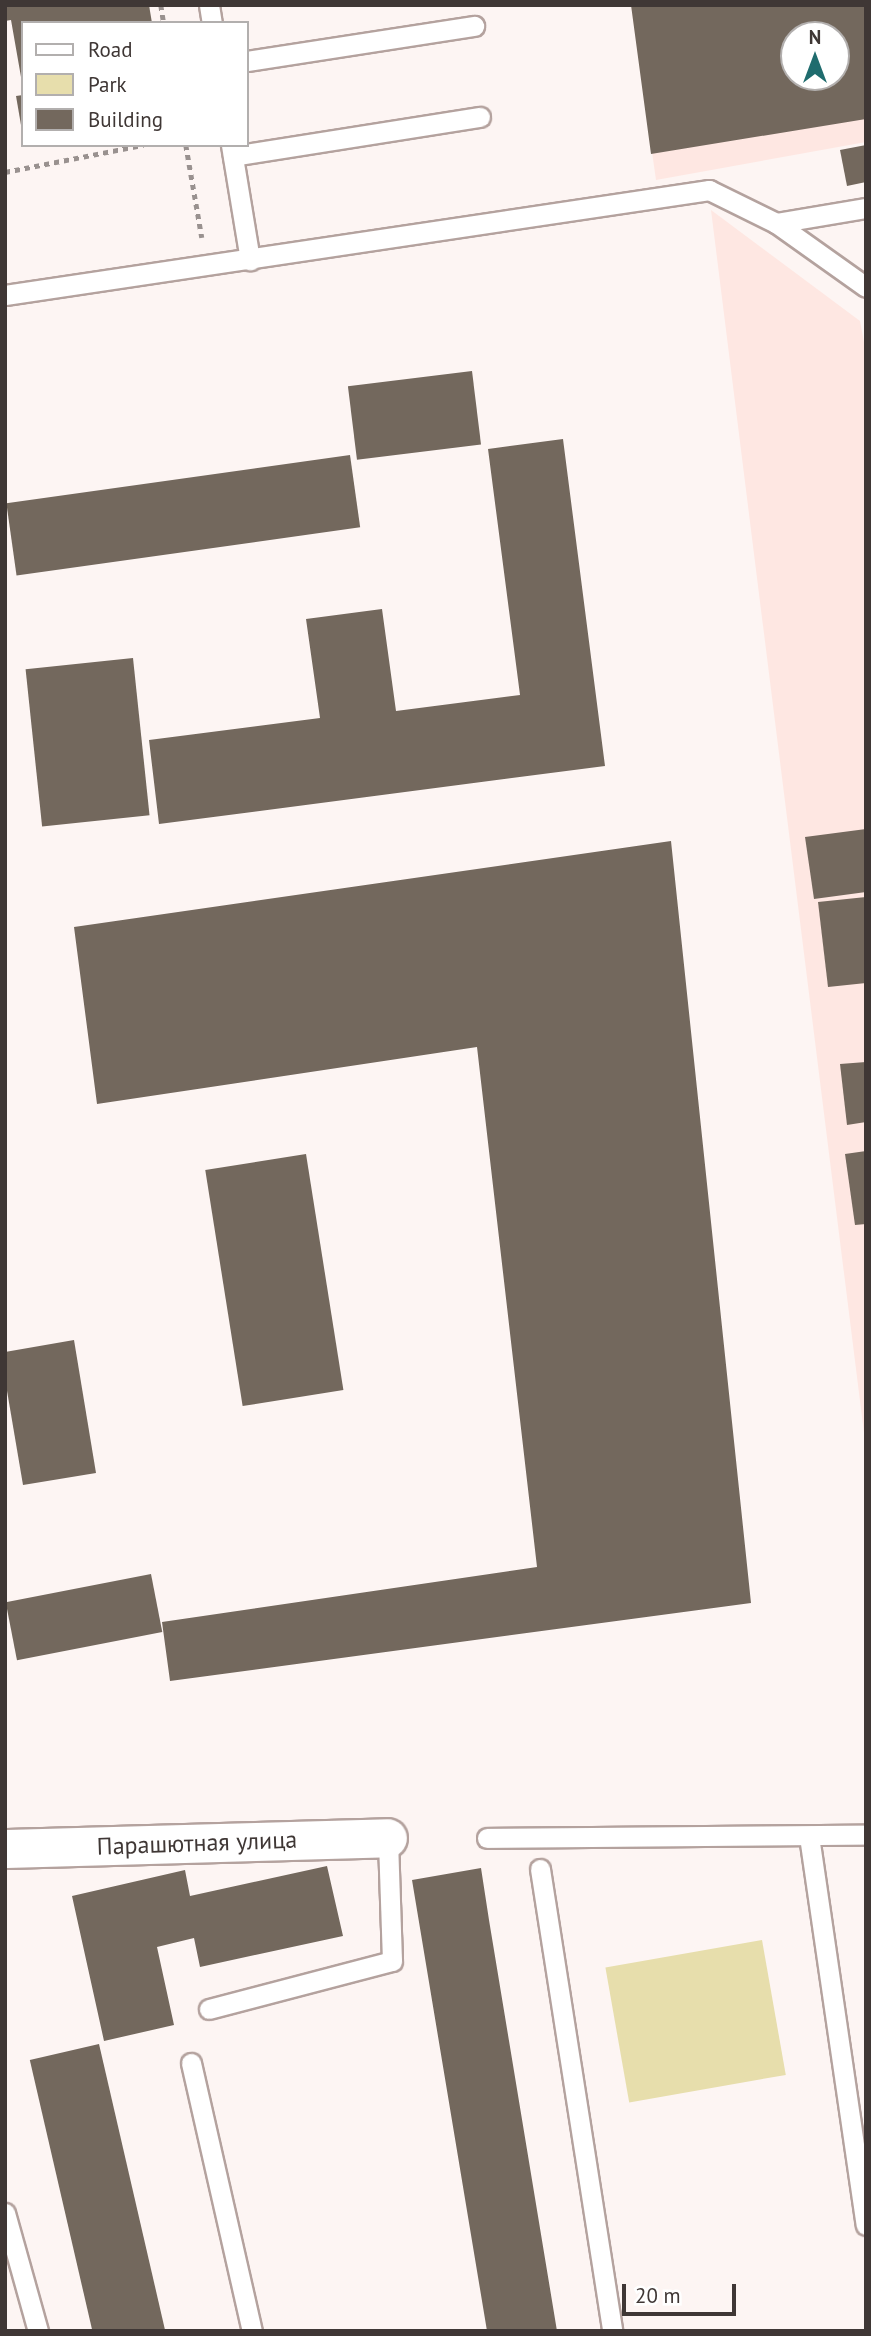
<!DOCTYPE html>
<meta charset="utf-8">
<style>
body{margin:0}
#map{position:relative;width:871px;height:2336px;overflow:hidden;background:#fdf5f3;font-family:"PT Sans",sans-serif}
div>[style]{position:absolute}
.built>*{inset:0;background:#fee7e2}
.green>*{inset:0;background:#e7deac;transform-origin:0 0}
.building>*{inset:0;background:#73685d;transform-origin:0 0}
.path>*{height:4.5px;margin-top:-2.25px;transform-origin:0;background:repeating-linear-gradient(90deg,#99918f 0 5px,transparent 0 10px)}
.roads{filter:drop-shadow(2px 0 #b4a29e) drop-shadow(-2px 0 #b4a29e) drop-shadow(0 2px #b4a29e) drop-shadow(0 -2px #b4a29e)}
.lane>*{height:19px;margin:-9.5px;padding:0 9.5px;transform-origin:9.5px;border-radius:9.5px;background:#fff}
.street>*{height:38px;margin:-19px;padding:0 19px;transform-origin:19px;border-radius:19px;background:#fff}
span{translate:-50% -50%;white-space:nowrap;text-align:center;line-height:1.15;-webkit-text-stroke:7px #fff;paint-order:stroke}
.street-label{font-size:24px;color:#3f3735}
.frame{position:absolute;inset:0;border:7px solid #3f3735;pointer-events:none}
.legend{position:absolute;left:21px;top:21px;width:228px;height:126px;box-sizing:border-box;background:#fff;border:2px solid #b2afae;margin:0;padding:9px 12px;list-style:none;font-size:21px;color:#3f3735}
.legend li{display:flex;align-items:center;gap:14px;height:35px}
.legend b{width:35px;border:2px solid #b2afae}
.north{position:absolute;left:780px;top:21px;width:70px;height:70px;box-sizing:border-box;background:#fff;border:2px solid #b2afae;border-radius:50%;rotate:0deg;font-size:19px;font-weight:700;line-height:28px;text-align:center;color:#3f3735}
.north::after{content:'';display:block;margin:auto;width:24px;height:32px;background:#1f6c6e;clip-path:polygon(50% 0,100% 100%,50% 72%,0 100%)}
.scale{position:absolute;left:622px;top:2284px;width:114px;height:32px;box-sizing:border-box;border:4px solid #3f3735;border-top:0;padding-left:9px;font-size:21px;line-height:24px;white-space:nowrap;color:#3f3735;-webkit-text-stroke:5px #fff;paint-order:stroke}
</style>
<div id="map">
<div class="built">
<i style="clip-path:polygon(evenodd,631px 5px,866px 5px,866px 142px,656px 180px,631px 5px,794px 35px,836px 35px,836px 77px,794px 77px,794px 35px)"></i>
<i style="clip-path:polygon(711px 210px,860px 321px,866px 353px,866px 1449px)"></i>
</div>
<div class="green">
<i style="left:762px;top:1940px;width:137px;height:159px;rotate:80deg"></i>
</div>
<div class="building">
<i style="clip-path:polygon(5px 5px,149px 5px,152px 23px,23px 23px,21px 77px,11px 20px,5px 21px)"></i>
<i style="clip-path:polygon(evenodd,631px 5px,866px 5px,866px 119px,651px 154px,631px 5px,794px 35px,836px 35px,836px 77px,794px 77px,794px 35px)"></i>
<i style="clip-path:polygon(23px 95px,23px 125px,21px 125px,16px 96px)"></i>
<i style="clip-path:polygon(866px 145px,866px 182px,847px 186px,840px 150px)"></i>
<i style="left:472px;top:371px;width:74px;height:125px;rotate:83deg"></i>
<i style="clip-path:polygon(563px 439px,605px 766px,159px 824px,149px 740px,320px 718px,306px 619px,382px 609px,396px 711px,520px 695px,488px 449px)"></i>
<i style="left:350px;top:455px;width:73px;height:347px;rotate:82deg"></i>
<i style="left:133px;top:658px;width:158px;height:108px;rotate:84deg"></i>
<i style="clip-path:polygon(866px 829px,866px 892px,814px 899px,805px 837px)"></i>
<i style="clip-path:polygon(671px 841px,751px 1603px,170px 1681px,162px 1622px,537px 1567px,477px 1047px,97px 1104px,74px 927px)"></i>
<i style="clip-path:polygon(866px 897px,866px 983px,828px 987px,818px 902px)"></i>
<i style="clip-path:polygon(866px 1062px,866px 1122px,847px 1125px,840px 1064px)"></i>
<i style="clip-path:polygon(866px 1151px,866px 1224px,855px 1225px,845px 1154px)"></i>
<i style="left:306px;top:1154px;width:239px;height:102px;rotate:81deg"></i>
<i style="clip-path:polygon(74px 1340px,96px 1473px,23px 1485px,5px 1379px,5px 1352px)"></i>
<i style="left:151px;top:1574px;width:59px;height:148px;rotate:79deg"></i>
<i style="clip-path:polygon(327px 1866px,343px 1936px,200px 1967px,194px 1938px,157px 1947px,174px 2025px,104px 2041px,72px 1896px,185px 1870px,190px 1896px)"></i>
<i style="clip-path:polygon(481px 1868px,489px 1920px,557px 2331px,487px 2331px,412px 1880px)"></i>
<i style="left:99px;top:2044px;width:295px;height:71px;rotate:77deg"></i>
</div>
<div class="path">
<i style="left:161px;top:5px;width:18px;rotate:81deg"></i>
<i style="left:186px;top:145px;width:94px;rotate:80.2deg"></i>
<i style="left:5px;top:172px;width:141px;rotate:-11.1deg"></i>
</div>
<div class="roads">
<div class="lane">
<i style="left:209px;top:5px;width:18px;rotate:81deg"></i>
<i style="left:247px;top:61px;width:230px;rotate:-8.8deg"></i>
<i style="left:231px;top:145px;width:117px;rotate:80.6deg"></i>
<i style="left:233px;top:156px;width:250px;rotate:-9deg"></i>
<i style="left:776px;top:223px;width:91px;rotate:-9.5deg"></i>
<i style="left:5px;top:295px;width:712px;rotate:-8.48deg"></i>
<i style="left:709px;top:190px;width:75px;rotate:26.2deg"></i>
<i style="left:776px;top:223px;width:110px;rotate:35.4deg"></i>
<i style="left:809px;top:1836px;width:393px;rotate:81.7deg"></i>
<i style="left:487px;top:1838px;width:379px;rotate:-0.5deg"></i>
<i style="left:540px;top:1869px;width:468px;rotate:81.1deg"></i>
<i style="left:209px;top:2009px;width:189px;rotate:-14.7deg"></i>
<i style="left:392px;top:1961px;width:123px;rotate:-91.9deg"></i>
<i style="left:191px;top:2063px;width:275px;rotate:77.2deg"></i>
<i style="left:5px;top:2213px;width:123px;rotate:74.4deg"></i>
</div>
<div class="street">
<i style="left:5px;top:1849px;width:383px;rotate:-1.6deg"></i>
</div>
</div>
<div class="street-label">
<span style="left:197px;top:1843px;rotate:-2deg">Парашютная улица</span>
</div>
<div class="frame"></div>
<ul class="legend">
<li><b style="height:9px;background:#fff"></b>Road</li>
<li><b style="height:19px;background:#e7deac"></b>Park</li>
<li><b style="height:19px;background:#73685d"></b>Building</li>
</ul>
<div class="north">N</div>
<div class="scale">20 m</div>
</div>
